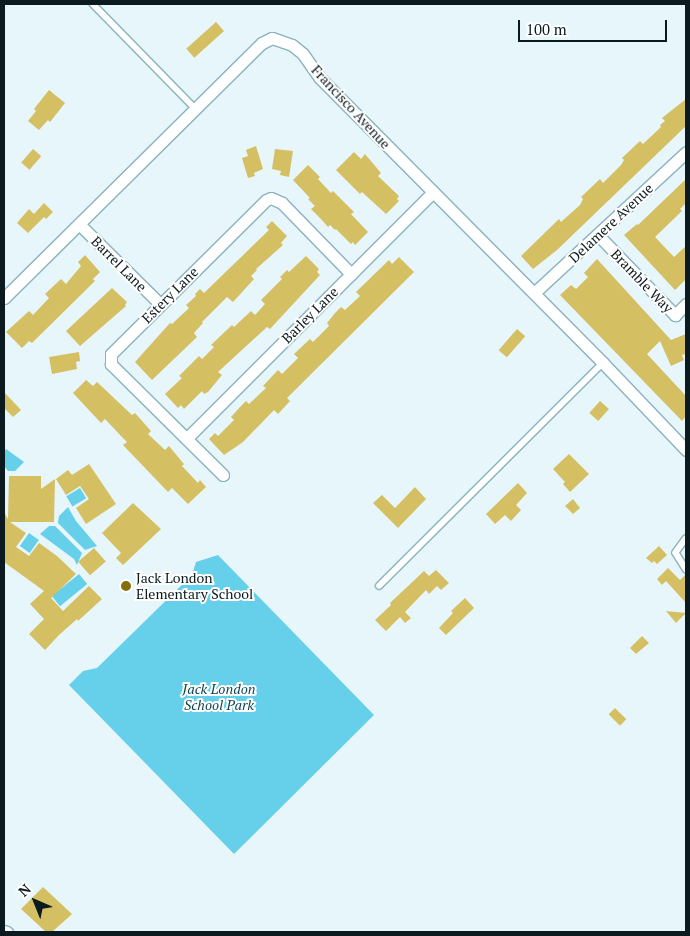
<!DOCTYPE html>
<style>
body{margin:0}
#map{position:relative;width:690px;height:936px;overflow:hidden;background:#e6f6fb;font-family:"PT Serif",serif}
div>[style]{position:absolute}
.green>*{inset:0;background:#66d0ea;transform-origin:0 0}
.building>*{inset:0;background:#d5bf63;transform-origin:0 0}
.roads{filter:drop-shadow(1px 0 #8bb3be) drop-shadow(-1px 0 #8bb3be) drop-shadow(0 1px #8bb3be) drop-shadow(0 -1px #8bb3be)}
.lane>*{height:5.5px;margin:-2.75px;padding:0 2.75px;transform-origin:2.75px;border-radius:2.75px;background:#fff}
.street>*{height:11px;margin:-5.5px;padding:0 5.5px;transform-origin:5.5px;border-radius:5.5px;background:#fff}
.dots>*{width:14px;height:14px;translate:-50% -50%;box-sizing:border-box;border:2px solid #fff;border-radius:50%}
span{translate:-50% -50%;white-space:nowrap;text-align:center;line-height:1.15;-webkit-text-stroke:4px #fff;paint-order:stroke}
.street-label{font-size:14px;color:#0a1a1e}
.poi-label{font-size:14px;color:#0a1a1e}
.left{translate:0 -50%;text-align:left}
.park-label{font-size:14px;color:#0f4652;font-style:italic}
.frame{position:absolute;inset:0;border:5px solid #0a1a1e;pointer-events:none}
.north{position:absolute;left:10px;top:876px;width:50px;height:50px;-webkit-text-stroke:4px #fff;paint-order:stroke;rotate:316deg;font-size:14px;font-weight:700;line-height:20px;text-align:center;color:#0a1a1e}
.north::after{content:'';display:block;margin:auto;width:18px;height:22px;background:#0a1a1e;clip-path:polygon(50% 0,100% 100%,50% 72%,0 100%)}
.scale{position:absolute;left:518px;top:20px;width:149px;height:22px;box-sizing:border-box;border:2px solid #0a1a1e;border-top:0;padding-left:6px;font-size:15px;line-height:18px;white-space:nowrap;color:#0a1a1e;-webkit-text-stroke:4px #fff;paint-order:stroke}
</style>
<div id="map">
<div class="green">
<i style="clip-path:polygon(6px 449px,24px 462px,15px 471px,8px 471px,4px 466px,4px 452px)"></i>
<i style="left:80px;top:488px;width:12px;height:16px;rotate:59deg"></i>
<i style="clip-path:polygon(68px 507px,76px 521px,97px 546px,85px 550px,58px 523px,59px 516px)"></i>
<i style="clip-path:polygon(49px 526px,55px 526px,82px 553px,77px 565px,74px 559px,40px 534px)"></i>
<i style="left:29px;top:533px;width:12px;height:16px;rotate:35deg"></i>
<i style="clip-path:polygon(218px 555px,374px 715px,234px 854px,69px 685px,83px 671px,97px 668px,192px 575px,196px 562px)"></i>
<i style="left:79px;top:574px;width:13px;height:35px;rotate:51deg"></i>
</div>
<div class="building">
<i style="left:216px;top:22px;width:12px;height:40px;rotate:48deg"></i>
<i style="clip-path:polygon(49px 90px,65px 103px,50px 122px,48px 120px,39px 130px,28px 121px,36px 111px,34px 109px)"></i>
<i style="clip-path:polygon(686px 99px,686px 126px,557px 250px,533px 269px,521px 256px,559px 219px,561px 222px,580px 205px,583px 199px,581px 197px,600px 179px,603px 183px,621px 165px,624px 160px,622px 158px,640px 141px,643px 144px,661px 127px,660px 125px,665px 121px,662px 118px)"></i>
<i style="clip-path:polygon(256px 146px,263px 169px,254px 173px,255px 176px,248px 178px,242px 158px,248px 156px,246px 150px)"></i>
<i style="left:33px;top:149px;width:11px;height:18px;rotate:41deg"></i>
<i style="clip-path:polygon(275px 149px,293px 151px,289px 177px,280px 175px,281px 171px,272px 169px)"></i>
<i style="clip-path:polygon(354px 152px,361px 159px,365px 154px,381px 173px,378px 176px,399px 196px,397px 199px,399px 201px,386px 214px,362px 192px,360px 194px,336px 170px)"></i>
<i style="clip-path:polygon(308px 165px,320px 177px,318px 179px,331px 193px,333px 191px,354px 212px,351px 214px,368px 232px,355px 245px,353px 242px,351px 244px,336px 229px,335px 230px,330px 225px,328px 227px,321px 219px,311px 209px,315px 206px,308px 199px,310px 198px,293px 180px)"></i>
<i style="clip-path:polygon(686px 179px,686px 203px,680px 209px,682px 211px,655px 237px,674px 257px,686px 246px,686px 279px,675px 290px,624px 235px,637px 224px,638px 225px)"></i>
<i style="clip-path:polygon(44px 203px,53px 212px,46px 219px,44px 217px,28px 233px,17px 223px,29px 209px,34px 214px)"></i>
<i style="clip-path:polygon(272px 221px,287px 236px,281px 243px,283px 245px,256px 269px,257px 270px,251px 276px,254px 279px,233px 302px,227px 297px,202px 322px,203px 323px,194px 333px,197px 337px,152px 380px,135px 362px,170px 323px,172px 324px,189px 308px,186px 305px,196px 296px,195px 294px,200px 289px,204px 293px,269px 230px,266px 227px)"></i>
<i style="clip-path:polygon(85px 255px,100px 272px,93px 279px,95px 281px,32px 343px,29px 341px,22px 348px,6px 332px,29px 311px,33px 315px,49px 298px,45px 294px,61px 279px,66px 284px,81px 266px,78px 262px)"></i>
<i style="clip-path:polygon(306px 256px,319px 269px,317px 272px,320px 275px,270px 329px,267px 327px,218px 372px,222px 375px,208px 392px,204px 394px,202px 391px,184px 409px,181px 405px,178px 408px,165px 394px,182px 378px,179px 376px,199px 356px,202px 359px,214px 347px,211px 345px,232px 325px,234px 327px,251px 311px,255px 315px,265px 304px,261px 300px,282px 279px,280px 277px,287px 270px,289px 272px)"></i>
<i style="clip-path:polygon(399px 257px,414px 272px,287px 398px,290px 401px,278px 414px,274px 410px,243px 442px,224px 455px,209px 439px,215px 433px,218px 436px,234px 420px,231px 417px,240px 407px,246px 401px,249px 404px,266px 388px,263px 386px,278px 370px,282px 374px,298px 358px,294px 354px,310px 339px,313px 342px,329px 326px,327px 323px,335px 313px,341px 307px,345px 310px,360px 296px,356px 292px,389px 260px,392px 264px)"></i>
<i style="clip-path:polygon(597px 259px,671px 340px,686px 334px,686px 354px,682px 355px,684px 360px,671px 366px,660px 341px,647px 354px,686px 396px,686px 416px,682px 421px,560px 295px,571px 285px,576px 289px,588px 277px,584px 273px)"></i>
<i style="clip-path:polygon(112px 288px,127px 302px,125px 305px,126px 306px,80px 346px,66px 331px)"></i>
<i style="left:517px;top:329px;width:11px;height:28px;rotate:41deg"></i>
<i style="clip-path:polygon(79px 352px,80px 361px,76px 362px,77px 369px,52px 374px,49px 357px)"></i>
<i style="clip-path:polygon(86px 380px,93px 386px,97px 382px,132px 415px,135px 413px,151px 431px,148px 434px,165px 450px,169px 446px,184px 464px,182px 466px,198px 483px,200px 480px,206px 487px,188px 504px,172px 488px,168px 492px,123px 445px,127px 442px,121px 436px,105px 419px,101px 423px,73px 393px)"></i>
<i style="clip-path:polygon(4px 392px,21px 410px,13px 417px,4px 408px)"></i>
<i style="left:600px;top:401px;width:12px;height:16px;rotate:42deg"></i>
<i style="clip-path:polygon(569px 454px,589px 474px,570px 492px,563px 484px,565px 482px,553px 469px)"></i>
<i style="clip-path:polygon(89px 464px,116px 504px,86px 524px,76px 508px,89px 499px,80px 486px,66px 495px,56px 479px,68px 470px,72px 475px)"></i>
<i style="clip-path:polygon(9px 476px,41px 476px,41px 489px,55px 479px,54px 522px,10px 522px,26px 533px,16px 547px,29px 556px,39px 543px,57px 556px,76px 574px,51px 598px,63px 611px,89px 586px,102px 599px,78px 621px,77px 619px,59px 635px,45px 650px,29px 634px,44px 619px,30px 604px,44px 591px,4px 562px,4px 512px,8px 519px)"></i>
<i style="clip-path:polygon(518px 483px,527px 493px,516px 505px,521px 510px,511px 521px,505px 515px,495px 524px,486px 514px)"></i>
<i style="clip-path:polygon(415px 487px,426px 499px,398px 528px,373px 503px,382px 495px,395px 508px)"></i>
<i style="clip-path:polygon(573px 499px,580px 508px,573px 514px,565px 506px)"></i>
<i style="clip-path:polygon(133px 503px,161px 529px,123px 565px,116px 558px,121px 553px,102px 533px)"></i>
<i style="clip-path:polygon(659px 546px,667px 555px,657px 564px,654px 561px,652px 563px,646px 558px)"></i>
<i style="left:94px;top:548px;width:18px;height:21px;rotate:49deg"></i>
<i style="clip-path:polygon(668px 568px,680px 580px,686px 574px,686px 603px,666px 581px,662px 585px,657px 579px)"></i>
<i style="clip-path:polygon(436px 570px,449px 583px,441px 590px,437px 586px,429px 594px,426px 590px,405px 612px,411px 618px,405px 623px,400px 617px,386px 631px,375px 620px,391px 605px,390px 603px,424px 571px,429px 576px)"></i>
<i style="clip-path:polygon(465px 598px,474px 608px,446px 635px,439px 628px,453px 613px,451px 611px)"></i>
<i style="clip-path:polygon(666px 611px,686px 613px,676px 623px)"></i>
<i style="clip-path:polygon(642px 636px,649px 643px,636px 654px,630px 648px)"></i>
<i style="left:615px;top:708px;width:16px;height:9px;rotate:45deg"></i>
<i style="clip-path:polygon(43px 887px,72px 914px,52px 932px,46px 932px,21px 909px)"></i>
</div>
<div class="roads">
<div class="lane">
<i style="left:93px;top:4px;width:147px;rotate:45.6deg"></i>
<i style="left:686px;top:539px;width:17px;rotate:126deg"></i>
<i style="left:676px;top:553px;width:19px;rotate:58deg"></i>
<i style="left:379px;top:586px;width:316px;rotate:-44.9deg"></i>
</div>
<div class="street">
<i style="left:79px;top:224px;width:114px;rotate:44.6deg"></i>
<i style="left:599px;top:236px;width:110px;rotate:46.1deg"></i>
<i style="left:675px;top:315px;width:16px;rotate:-45deg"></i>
<i style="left:534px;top:293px;width:207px;rotate:-42.8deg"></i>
<i style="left:4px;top:298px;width:363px;rotate:-44.7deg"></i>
<i style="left:262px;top:43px;width:11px;rotate:-27deg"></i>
<i style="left:272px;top:38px;width:21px;rotate:19deg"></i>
<i style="left:292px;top:45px;width:14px;rotate:39deg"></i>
<i style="left:303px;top:54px;width:29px;rotate:55deg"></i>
<i style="left:320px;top:78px;width:402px;rotate:45.2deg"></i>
<i style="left:603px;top:363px;width:120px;rotate:46.3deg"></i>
<i style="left:187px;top:438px;width:348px;rotate:-45deg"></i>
<i style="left:223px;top:475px;width:158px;rotate:-135.3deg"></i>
<i style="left:111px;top:364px;width:10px;rotate:-90deg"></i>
<i style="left:111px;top:354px;width:218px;rotate:-44.8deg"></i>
<i style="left:266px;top:200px;width:5px;rotate:-22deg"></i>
<i style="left:271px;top:198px;width:12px;rotate:24deg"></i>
<i style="left:282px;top:203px;width:99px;rotate:45.8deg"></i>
<i style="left:4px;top:931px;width:3px;rotate:18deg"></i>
</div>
</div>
<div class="dots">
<i style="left:126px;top:586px;background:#826e0b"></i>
</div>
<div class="street-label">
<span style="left:351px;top:107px;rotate:47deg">Francisco Avenue</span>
<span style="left:611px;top:223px;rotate:-43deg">Delamere Avenue</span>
<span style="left:119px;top:264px;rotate:45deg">Barrel Lane</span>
<span style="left:642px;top:281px;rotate:46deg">Bramble Way</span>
<span style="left:170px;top:295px;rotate:-45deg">Estery Lane</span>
<span style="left:310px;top:315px;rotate:-45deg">Barley Lane</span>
</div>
<div class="poi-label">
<span class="left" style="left:136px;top:586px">Jack London<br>Elementary School</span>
</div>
<div class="park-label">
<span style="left:219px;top:697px">Jack London<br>School Park</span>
</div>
<div class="frame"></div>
<div class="north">N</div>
<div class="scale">100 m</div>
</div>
